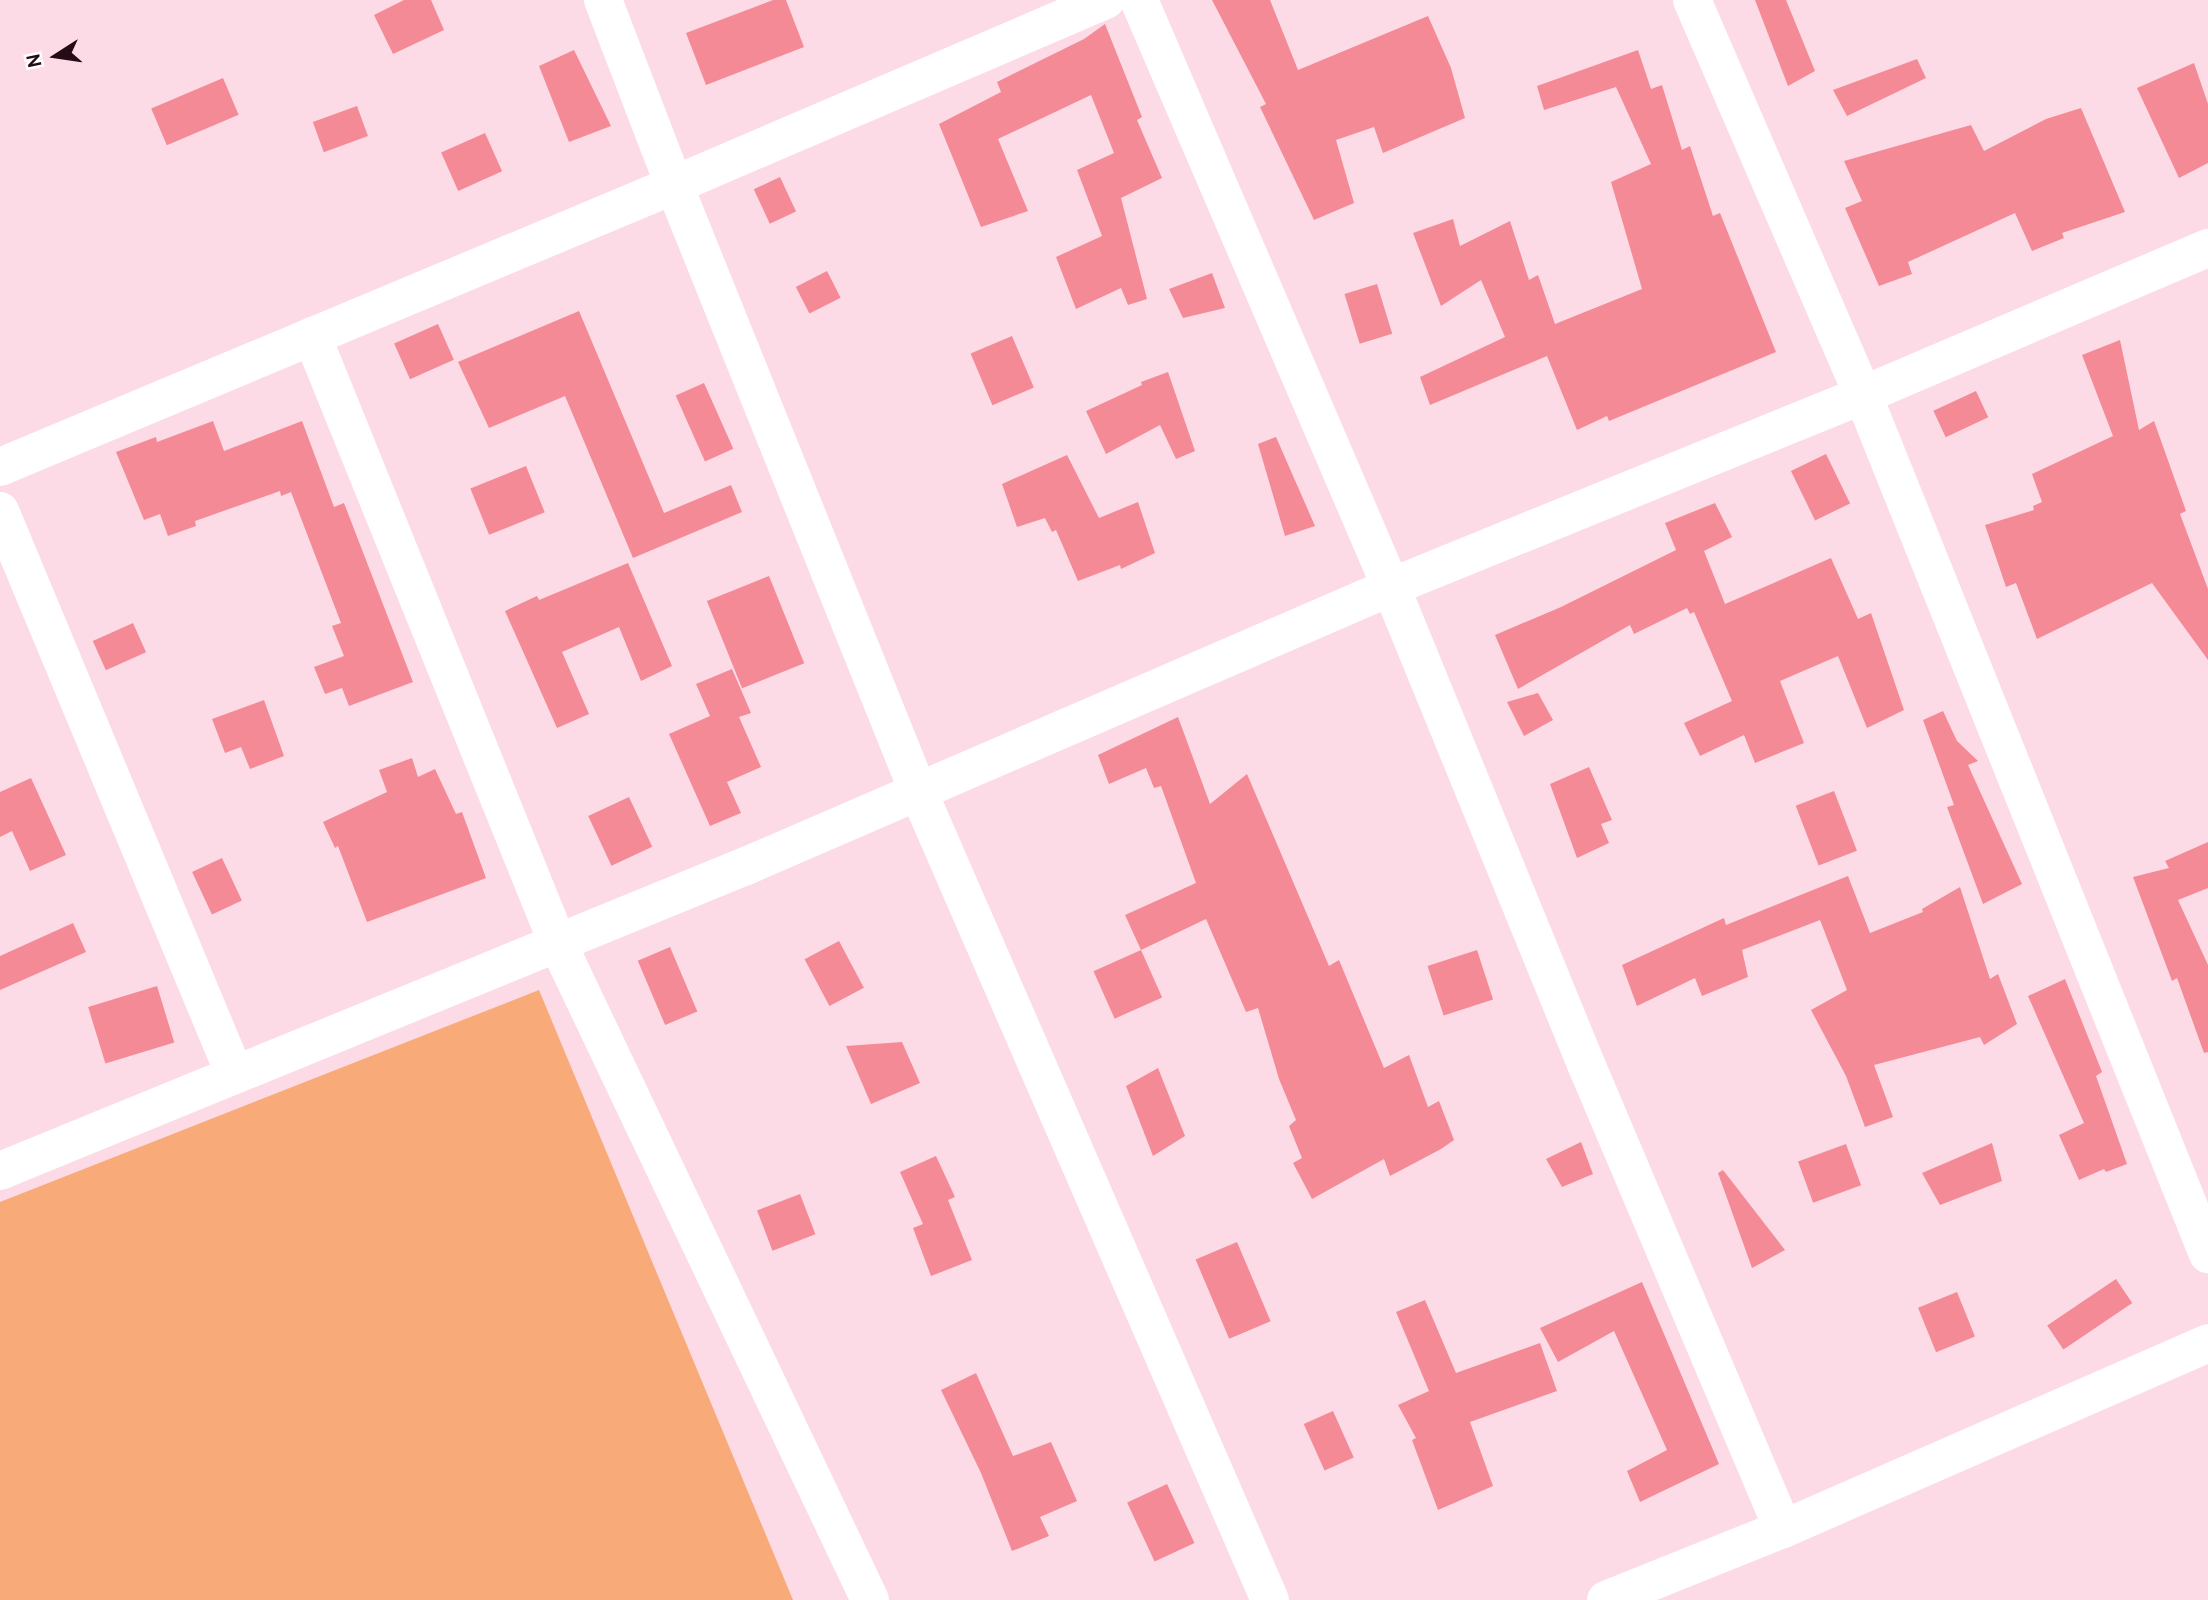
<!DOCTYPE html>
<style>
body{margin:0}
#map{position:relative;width:2208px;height:1600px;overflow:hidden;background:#fcdbe7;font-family:Overpass,sans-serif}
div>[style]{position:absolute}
.green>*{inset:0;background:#f8ab78}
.building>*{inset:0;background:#f38a95;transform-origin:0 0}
.street>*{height:38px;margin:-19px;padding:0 19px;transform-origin:19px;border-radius:19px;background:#fff}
span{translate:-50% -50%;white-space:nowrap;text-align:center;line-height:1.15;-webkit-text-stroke:5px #fff;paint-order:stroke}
.north{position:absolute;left:21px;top:21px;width:70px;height:70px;-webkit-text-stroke:5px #fff;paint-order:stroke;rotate:258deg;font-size:19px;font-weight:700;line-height:28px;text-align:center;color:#260b17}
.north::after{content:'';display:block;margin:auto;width:24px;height:32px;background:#260b17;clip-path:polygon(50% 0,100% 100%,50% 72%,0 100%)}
</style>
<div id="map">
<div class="green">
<i style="clip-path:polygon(539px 990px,793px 1600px,0 1600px,0 1202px)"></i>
</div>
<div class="building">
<i style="clip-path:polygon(404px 0,431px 0,444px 30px,393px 54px,374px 15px)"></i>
<i style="clip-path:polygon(773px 0,786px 0,804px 47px,706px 85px,686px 33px)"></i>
<i style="clip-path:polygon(1212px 0,1270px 0,1298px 70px,1428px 16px,1451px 68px,1465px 118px,1383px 153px,1374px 127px,1336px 140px,1354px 203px,1314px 220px,1260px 107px,1266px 104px)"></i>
<i style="clip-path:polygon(1755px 0,1786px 0,1815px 71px,1788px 86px)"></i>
<i style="clip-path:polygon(1105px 24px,1142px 117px,1137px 120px,1162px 178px,1121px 198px,1147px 299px,1128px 305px,1121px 288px,1076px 309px,1056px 257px,1102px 236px,1077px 170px,1114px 153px,1091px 95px,998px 139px,1028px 211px,981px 227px,939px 124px,1001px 92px,997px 82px,1084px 39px)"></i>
<i style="clip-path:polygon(574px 50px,611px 126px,569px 142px,539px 66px)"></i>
<i style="clip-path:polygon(1638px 50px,1651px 89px,1662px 85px,1682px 150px,1690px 146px,1713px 216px,1720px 213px,1776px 352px,1609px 421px,1607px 416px,1577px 430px,1547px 356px,1430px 405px,1420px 377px,1505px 337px,1481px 280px,1441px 306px,1413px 233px,1453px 219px,1460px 246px,1510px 221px,1529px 280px,1538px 275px,1555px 324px,1642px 289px,1611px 182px,1651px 164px,1616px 87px,1544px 110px,1537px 86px)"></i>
<i style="clip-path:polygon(1917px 59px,1926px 78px,1847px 116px,1833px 90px)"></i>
<i style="clip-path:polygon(2194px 63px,2208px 104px,2208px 163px,2179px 178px,2137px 88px)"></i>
<i style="left:223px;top:78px;width:40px;height:78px;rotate:67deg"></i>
<i style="left:357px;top:106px;width:32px;height:47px;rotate:70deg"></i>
<i style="clip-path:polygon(2081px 108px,2125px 212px,2062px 233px,2064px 238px,2032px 251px,2015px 213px,1908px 262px,1912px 274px,1879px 286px,1845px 208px,1862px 201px,1844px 161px,1971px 125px,1984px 151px,2046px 119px)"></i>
<i style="left:485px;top:133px;width:42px;height:48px;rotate:66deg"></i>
<i style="left:780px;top:177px;width:38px;height:29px;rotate:65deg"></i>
<i style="left:827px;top:271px;width:30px;height:35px;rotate:63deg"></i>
<i style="clip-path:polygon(1212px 273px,1225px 308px,1183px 318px,1169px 289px)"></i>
<i style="left:1377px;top:284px;width:52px;height:34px;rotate:73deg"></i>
<i style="clip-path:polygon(579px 311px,664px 513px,731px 485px,742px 512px,633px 558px,565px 396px,489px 428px,458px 362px)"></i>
<i style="left:438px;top:324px;width:39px;height:48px;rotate:66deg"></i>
<i style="left:1012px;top:336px;width:56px;height:45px;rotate:67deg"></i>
<i style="clip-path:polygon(2120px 340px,2139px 430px,2154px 421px,2186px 511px,2180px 514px,2208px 589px,2208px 660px,2152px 583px,2037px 639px,2016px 583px,2006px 587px,1985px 525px,2034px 510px,2033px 506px,2042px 502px,2032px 474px,2113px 436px,2082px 355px)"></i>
<i style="clip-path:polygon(1168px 372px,1195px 451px,1176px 459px,1160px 425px,1106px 454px,1086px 411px,1142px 385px,1141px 382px)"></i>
<i style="left:704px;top:383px;width:72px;height:31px;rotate:66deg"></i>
<i style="left:1976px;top:391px;width:29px;height:47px;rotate:65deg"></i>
<i style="clip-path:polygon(213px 421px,224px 451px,302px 421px,334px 507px,344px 503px,413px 682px,349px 706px,342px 688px,325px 694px,314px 667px,344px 656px,332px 626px,341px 623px,291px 492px,281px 496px,280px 491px,195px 521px,196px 526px,168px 536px,160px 514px,144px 520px,116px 452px,156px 437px,157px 442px)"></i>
<i style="clip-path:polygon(1276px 437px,1315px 526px,1285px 536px,1258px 444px)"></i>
<i style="left:1826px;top:454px;width:55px;height:39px;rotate:64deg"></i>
<i style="clip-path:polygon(1067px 455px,1099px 518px,1138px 502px,1155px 553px,1121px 569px,1120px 565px,1078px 581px,1056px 530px,1052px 532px,1045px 518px,1017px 527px,1002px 484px)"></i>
<i style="left:526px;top:466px;width:50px;height:60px;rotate:68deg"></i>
<i style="clip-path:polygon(1715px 503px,1732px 537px,1704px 551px,1725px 604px,1831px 558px,1858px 619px,1871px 613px,1904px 710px,1867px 728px,1838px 656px,1780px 681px,1804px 743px,1755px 763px,1744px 735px,1700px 756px,1684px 723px,1732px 701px,1694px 612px,1690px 614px,1687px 608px,1634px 634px,1630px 625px,1518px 689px,1495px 635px,1561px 607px,1676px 550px,1665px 523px)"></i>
<i style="clip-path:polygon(628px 563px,672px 666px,641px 681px,619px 627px,562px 652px,589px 714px,557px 728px,505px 611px,537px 596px,539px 600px)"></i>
<i style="left:769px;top:576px;width:94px;height:67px;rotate:68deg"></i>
<i style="left:133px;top:623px;width:32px;height:44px;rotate:66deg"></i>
<i style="clip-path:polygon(732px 669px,751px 713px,739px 717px,761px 767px,727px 782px,741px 813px,710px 826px,669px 734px,710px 716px,696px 684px)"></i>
<i style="clip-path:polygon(1538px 693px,1553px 720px,1524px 736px,1507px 702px)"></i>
<i style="clip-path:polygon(264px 700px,284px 756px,250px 769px,241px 747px,225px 753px,212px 719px)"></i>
<i style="clip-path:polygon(1943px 711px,1957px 741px,1978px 761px,1968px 765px,2022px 884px,1983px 904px,1947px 807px,1954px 805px,1923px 720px)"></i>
<i style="clip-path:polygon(1178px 717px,1210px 804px,1247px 774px,1329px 966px,1339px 960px,1384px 1068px,1409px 1055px,1428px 1107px,1439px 1101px,1454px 1140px,1441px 1149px,1390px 1176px,1384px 1159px,1312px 1199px,1293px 1163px,1302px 1158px,1289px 1126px,1296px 1120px,1279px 1079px,1258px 1008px,1246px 1012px,1206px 919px,1141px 950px,1125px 915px,1196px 883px,1161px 786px,1154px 788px,1146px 768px,1109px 784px,1098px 755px)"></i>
<i style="clip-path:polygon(412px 758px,418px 777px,435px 769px,456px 814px,462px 812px,486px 878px,367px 922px,338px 846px,335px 848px,323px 822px,387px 792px,379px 770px)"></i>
<i style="clip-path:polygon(1589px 767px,1612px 820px,1601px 824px,1609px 843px,1577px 858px,1550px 784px)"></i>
<i style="clip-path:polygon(31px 778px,66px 855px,30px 871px,12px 831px,0 837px,0 792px)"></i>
<i style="left:1834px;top:791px;width:64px;height:41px;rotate:69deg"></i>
<i style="left:629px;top:797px;width:55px;height:45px;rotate:65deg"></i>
<i style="clip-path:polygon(2208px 842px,2208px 888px,2178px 900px,2208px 965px,2208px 1052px,2204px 1053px,2177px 978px,2172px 981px,2133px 877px,2169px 868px,2165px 861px)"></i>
<i style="left:222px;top:858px;width:47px;height:33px;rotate:65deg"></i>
<i style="clip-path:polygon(1848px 876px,1870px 933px,1923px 912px,1922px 909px,1960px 887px,1990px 979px,1998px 974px,2017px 1024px,1984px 1045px,1980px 1037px,1874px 1065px,1893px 1117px,1865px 1127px,1846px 1076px,1811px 1010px,1847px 990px,1820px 920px,1742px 950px,1748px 977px,1702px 996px,1695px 978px,1637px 1006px,1622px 965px,1724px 918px,1726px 925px)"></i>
<i style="clip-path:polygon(73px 923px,86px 952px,0 990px,0 956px)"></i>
<i style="left:839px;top:941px;width:53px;height:39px;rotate:62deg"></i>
<i style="left:670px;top:947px;width:70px;height:35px;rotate:67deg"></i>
<i style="left:1141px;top:950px;width:52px;height:52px;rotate:66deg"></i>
<i style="left:1477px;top:950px;width:52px;height:52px;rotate:72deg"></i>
<i style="clip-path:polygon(2065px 979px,2102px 1072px,2096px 1076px,2127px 1164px,2106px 1172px,2104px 1169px,2079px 1180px,2059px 1135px,2084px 1123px,2028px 996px)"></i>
<i style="left:157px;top:986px;width:59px;height:72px;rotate:73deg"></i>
<i style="clip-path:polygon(902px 1042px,920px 1083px,871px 1104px,846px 1046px)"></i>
<i style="clip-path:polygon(1158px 1068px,1185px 1136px,1153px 1156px,1126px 1086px)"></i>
<i style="clip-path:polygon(1581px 1142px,1593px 1174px,1562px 1187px,1546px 1159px)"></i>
<i style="clip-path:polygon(1992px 1143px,2002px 1181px,1940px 1205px,1922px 1173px)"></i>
<i style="left:1846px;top:1144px;width:44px;height:51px;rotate:70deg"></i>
<i style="clip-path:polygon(936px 1156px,955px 1197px,948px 1200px,972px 1260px,931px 1276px,913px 1228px,923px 1224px,900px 1172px)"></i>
<i style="clip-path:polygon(1723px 1170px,1785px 1250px,1752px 1268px,1718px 1173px)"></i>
<i style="left:800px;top:1194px;width:43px;height:46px;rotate:69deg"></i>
<i style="left:1237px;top:1242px;width:86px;height:45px;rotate:67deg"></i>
<i style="left:2116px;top:1279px;width:29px;height:83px;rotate:56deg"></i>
<i style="clip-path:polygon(1642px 1282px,1719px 1464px,1640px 1502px,1627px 1471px,1667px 1450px,1614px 1331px,1558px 1362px,1540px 1328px)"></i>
<i style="left:1957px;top:1292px;width:48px;height:42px;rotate:68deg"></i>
<i style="clip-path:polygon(1425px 1300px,1456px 1373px,1540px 1343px,1557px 1391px,1470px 1422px,1493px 1486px,1438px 1510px,1412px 1440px,1416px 1438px,1398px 1405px,1429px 1391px,1396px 1312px)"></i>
<i style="clip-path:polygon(976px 1373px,1013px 1456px,1051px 1442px,1077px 1501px,1040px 1517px,1049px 1536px,1012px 1551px,981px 1473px,941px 1390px)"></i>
<i style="left:1333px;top:1411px;width:51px;height:32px;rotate:66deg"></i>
<i style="left:1167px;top:1484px;width:65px;height:44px;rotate:65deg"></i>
</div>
<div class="street">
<i style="left:603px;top:0;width:198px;rotate:69deg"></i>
<i style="left:674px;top:185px;width:653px;rotate:68.07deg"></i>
<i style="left:918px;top:791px;width:882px;rotate:66.49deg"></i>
<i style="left:1139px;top:0;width:639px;rotate:66.77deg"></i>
<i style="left:1391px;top:587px;width:515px;rotate:67.77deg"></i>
<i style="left:1586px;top:1064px;width:505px;rotate:67.04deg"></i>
<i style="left:1692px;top:0;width:430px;rotate:66.6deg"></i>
<i style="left:1863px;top:395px;width:926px;rotate:68.12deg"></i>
<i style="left:312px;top:336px;width:656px;rotate:67.97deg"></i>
<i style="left:558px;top:944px;width:726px;rotate:64.56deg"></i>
<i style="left:0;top:467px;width:731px;rotate:-22.7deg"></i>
<i style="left:674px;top:185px;width:470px;rotate:-23.2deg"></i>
<i style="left:0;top:511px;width:609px;rotate:67.39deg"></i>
<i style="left:0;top:1171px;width:806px;rotate:-22.24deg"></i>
<i style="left:746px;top:866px;width:703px;rotate:-23.39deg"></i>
<i style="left:1391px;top:587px;width:510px;rotate:-22.14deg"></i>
<i style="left:1863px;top:395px;width:375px;rotate:-23.1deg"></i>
<i style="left:1606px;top:1600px;width:191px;rotate:-21.9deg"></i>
<i style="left:1783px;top:1529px;width:464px;rotate:-23.6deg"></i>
</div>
<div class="north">N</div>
</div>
